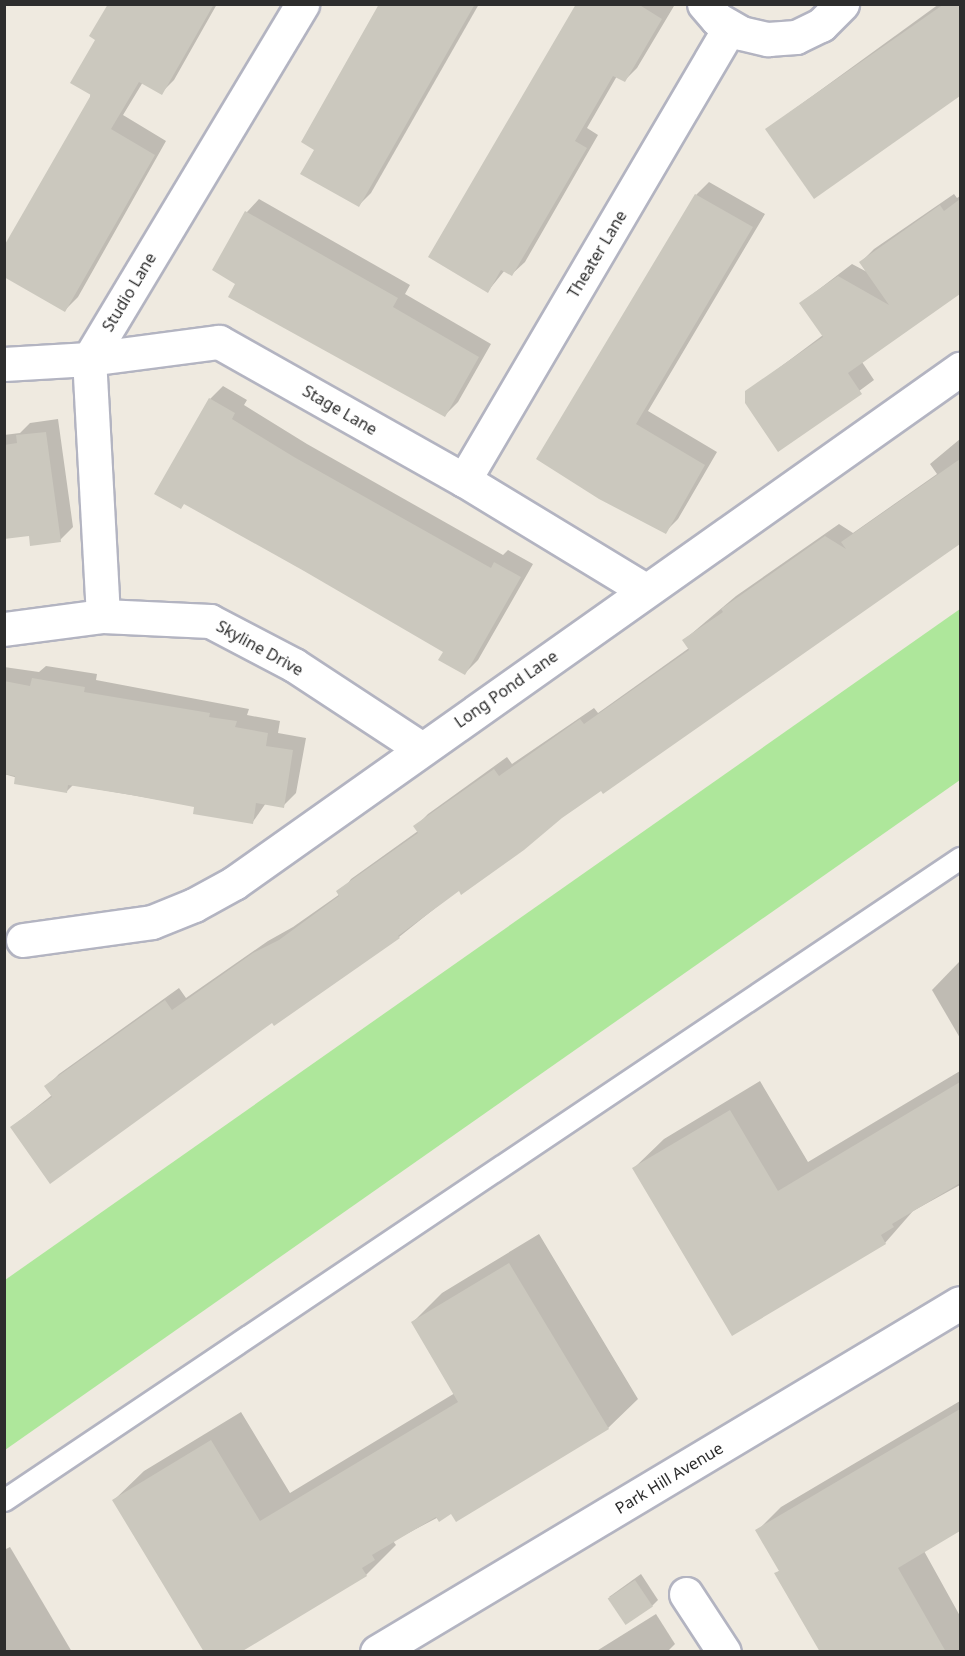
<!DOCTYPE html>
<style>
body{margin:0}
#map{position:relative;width:965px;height:1656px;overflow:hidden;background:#efeae0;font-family:"Noto Sans",sans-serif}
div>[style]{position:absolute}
.green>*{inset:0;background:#aee79b}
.shadow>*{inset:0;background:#0003}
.building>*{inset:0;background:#cbc8be;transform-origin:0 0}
.roads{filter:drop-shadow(2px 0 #b3b4c1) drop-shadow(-2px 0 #b3b4c1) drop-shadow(0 2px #b3b4c1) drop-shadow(0 -2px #b3b4c1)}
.lane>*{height:21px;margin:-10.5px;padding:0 10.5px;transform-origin:10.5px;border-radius:10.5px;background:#fff}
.street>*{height:33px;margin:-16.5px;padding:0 16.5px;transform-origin:16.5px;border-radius:16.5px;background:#fff}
span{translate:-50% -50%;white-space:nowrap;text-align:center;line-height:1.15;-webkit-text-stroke:5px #fff;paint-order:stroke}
.street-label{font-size:16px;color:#2d2d2d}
.frame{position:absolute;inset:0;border:6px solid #2d2d2d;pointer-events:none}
</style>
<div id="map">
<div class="green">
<i style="clip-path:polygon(960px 609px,960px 780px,5px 1450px,5px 1280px)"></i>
</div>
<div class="shadow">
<i style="clip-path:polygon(110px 4px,217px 4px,174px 80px,161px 93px,143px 82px,123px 115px,166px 141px,78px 297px,65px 310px,97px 39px)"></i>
<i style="clip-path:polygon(381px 4px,479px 4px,371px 193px,358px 206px,316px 149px)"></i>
<i style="clip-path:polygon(578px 4px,674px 6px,637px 68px,625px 80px,617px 76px,587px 128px,598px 135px,525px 262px,512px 274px,505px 270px,488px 291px)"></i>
<i style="clip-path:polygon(939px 4px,960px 4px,960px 94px,815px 197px,767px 129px)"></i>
<i style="clip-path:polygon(709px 182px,765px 214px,648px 411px,717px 452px,678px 519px,665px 532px,600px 498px,696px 195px)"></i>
<i style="clip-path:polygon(954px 194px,957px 198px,960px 196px,960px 292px,862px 362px,874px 380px,779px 450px,747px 392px,823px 335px,801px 303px,852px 264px,869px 273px,861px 262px,874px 249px)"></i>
<i style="clip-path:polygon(259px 199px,410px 285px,405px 294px,491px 344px,458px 402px,445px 415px,230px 296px,237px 283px,247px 212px)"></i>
<i style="clip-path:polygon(223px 386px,247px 400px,244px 405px,307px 444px,503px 555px,508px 550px,533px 564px,478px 660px,465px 673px,210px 399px)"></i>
<i style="clip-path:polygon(58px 419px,73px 527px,60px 540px,30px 534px,4px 538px,4px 435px,20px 433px,30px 423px)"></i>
<i style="clip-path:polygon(960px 439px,960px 541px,604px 792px,601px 789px,459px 889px,399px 937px,273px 1021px,12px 1127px,52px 1095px,46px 1087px,59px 1074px,179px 988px,186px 998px,268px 941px,293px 927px,340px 894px,351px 879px,418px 831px,415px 827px,428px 814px,507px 757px,512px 764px,594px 708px,598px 713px,689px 648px,684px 640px,736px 596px,839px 524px,853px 533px,937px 474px,930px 464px)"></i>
<i style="clip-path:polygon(46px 666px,97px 674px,96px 680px,249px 709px,247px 715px,280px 721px,278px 733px,306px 738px,296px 793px,283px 806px,266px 803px,252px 823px,196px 806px,73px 785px,66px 792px,4px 774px,4px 667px,39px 672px)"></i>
<i style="clip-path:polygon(960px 961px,960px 1038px,932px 990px)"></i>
<i style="clip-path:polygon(960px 1071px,960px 1185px,913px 1211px,885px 1243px,634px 1168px,664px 1139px,760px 1081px,808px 1162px)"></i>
<i style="clip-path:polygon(539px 1234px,638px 1399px,608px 1428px,393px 1541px,396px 1545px,366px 1575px,114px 1500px,144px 1471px,241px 1412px,290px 1493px,455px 1393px,413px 1322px,442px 1293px)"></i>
<i style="clip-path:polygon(960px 1401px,960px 1530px,924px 1551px,960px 1616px,960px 1652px,822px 1652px,776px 1574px,780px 1570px,757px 1531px,781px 1507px)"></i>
<i style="clip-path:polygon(10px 1547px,72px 1652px,4px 1652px,4px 1550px)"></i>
<i style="clip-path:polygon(641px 1574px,658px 1600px,652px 1606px,609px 1597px)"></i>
<i style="clip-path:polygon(656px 1614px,675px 1644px,667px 1652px,595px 1652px)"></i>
</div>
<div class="building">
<i style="clip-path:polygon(108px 4px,214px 4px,162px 95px,139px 82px,111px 129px,155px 155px,65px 312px,4px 277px,4px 246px,91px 95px,70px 83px,95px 40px,89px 36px)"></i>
<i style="clip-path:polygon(379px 4px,475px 4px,359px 207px,300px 174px,314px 150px,301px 142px)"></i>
<i style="clip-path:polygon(576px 4px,638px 4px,662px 19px,625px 82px,613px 76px,575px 141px,587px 148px,512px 276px,501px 270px,488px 293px,428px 257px)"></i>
<i style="clip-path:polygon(944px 4px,960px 4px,960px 96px,814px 199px,765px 129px)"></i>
<i style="clip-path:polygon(695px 194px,753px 227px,636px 424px,705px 465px,666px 534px,599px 499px,536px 459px)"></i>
<i style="clip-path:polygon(960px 199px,960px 294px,848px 373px,862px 394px,778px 452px,745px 403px,745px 391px,823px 337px,799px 303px,838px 276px,889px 305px,859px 262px,940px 205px,944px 211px)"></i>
<i style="clip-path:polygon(245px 211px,398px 298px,393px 307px,479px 357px,445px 417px,228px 297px,235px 284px,212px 270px)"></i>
<i style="clip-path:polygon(209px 398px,235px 413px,232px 419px,294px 457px,491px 568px,494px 562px,521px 577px,465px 675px,438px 660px,443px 652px,304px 571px,184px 504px,181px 509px,154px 494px)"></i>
<i style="clip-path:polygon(46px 432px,61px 542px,30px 546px,29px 536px,4px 539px,4px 445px,17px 443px,16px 435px)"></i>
<i style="clip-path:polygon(960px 459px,960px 544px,603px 794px,601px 791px,562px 818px,524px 850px,461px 895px,459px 891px,398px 936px,400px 938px,274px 1026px,272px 1023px,50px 1184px,10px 1127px,52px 1097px,44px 1086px,165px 1000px,172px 1010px,253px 953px,279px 940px,339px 896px,336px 891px,418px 833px,413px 826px,494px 769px,499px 776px,580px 719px,584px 724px,689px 650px,682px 640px,723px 612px,721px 609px,825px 536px,846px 549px,841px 542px)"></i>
<i style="clip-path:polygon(32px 678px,85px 687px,84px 692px,210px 713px,209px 717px,237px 721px,235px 727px,268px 733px,266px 746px,293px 750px,284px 808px,256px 803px,253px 824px,193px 814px,194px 807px,131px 795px,68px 785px,67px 793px,14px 784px,15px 776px,4px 774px,4px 681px,30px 686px)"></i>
<i style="clip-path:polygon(960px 1082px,960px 1183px,892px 1224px,894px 1227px,881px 1235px,886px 1244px,732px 1336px,632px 1168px,730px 1110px,778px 1191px)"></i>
<i style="clip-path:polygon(509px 1263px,609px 1429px,456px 1522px,451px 1514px,439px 1522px,436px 1517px,372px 1555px,375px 1560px,362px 1568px,367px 1576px,241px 1652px,204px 1652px,112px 1500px,211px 1440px,260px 1521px,458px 1402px,411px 1322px)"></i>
<i style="clip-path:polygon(960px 1409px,960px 1531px,898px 1568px,946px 1652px,820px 1652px,774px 1573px,779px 1571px,755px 1530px)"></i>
<i style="left:635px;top:1580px;width:32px;height:33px;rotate:56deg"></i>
</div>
<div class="roads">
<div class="lane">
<i style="left:4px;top:1500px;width:1152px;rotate:-33.88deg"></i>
</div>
<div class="street">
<i style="left:704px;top:4px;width:20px;rotate:49deg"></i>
<i style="left:717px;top:19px;width:28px;rotate:30deg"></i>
<i style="left:741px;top:33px;width:28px;rotate:13deg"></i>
<i style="left:768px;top:39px;width:28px;rotate:-4deg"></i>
<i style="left:796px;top:37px;width:28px;rotate:-26deg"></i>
<i style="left:821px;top:25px;width:30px;rotate:-45deg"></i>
<i style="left:4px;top:364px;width:85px;rotate:-3.4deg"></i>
<i style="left:89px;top:359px;width:131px;rotate:-7.5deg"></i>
<i style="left:219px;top:342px;width:281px;rotate:29.4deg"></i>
<i style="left:464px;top:480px;width:212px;rotate:31.3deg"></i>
<i style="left:464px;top:480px;width:525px;rotate:-59.58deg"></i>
<i style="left:103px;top:616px;width:257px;rotate:-93.1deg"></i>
<i style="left:89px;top:359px;width:414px;rotate:-59deg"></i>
<i style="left:4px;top:629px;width:100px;rotate:-7.5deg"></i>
<i style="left:103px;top:616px;width:107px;rotate:2.7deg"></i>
<i style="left:210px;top:621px;width:95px;rotate:27.6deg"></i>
<i style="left:294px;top:665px;width:153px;rotate:33.3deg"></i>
<i style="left:23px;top:940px;width:130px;rotate:-7.9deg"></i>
<i style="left:152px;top:922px;width:45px;rotate:-22deg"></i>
<i style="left:194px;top:905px;width:46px;rotate:-28.8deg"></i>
<i style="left:234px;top:883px;width:890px;rotate:-35.3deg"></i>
<i style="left:686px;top:1594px;width:69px;rotate:56.8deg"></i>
<i style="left:377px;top:1652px;width:679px;rotate:-30.91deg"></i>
</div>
</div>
<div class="street-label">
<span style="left:597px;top:254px;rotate:-59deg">Theater Lane</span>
<span style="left:129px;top:292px;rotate:-59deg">Studio Lane</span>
<span style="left:340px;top:410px;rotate:30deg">Stage Lane</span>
<span style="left:260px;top:648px;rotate:29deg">Skyline Drive</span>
<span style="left:506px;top:689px;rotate:-35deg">Long Pond Lane</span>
<span style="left:669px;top:1478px;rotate:-31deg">Park Hill Avenue</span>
</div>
<div class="frame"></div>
</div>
